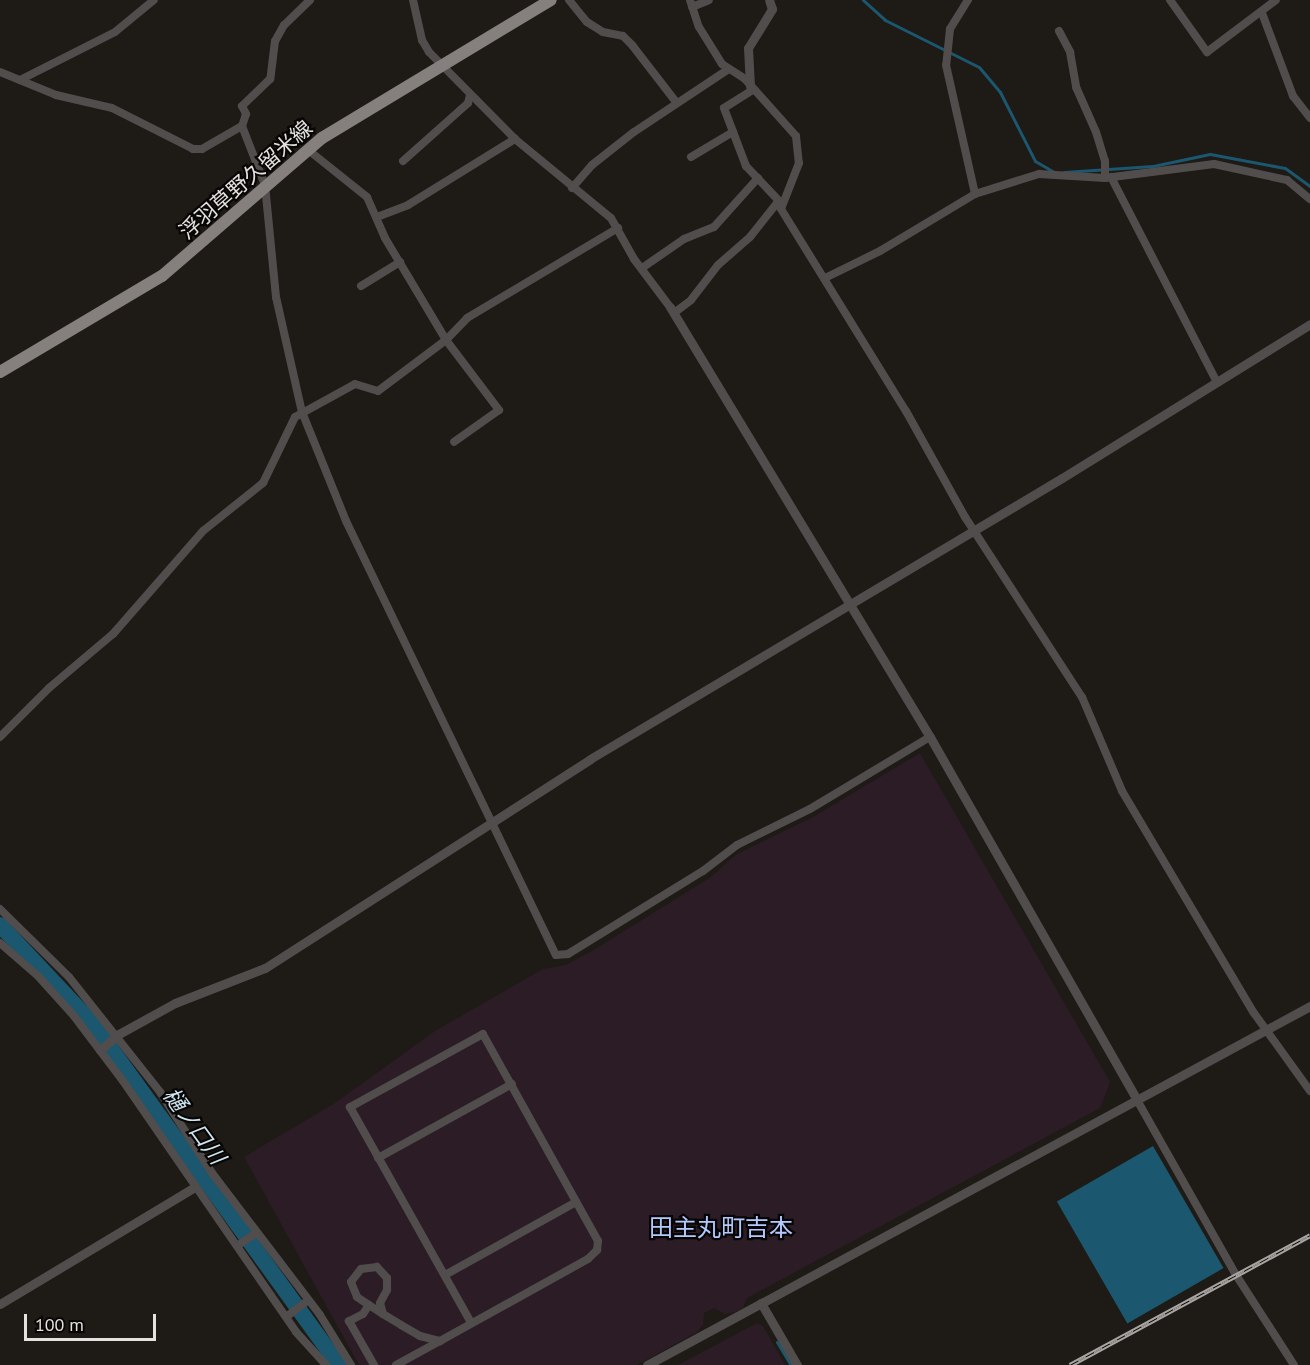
<!DOCTYPE html>
<meta charset="utf-8">
<style>
body{margin:0}
#map{position:relative;width:1310px;height:1365px;overflow:hidden;background:#1e1a16;font-family:"PT Sans","Noto Sans JP",sans-serif}
div>[style]{position:absolute}
.industrial>*{inset:0;background:#2c1c26}
.water>*{inset:0;background:#1b576f;transform-origin:0 0}
.stream>*{height:3px;margin:-1.5px;padding:0 1.5px;transform-origin:1.5px;border-radius:1.5px;background:#1b576f}
.river>*{height:16px;margin:-8px;padding:0 8px;transform-origin:8px;border-radius:8px;background:#1b576f}
.minor>*{height:8px;margin:-4px;padding:0 4px;transform-origin:4px;border-radius:4px;background:#504d4c}
.tertiary>*{height:9px;margin:-4.5px;padding:0 4.5px;transform-origin:4.5px;border-radius:4.5px;background:#504d4c}
.primary>*{height:12px;margin:-6px;padding:0 6px;transform-origin:6px;border-radius:6px;background:#857f7d}
.rail>*{height:5px;margin-top:-2.5px;transform-origin:0;background:repeating-linear-gradient(90deg,#070605 0 9px,#a8a5a2 0 18px);box-sizing:border-box;border-block:2px solid #a8a5a2}
span{translate:-50% -50%;white-space:nowrap;text-align:center;line-height:1.15;-webkit-text-stroke:4.5px #070605;paint-order:stroke}
.street-label{font-size:21px;color:#e4e1df}
.water-label{font-size:22px;color:#cee6f1;font-style:italic}
.quarter-label{font-size:24px;color:#b3c8fe}
.scale{position:absolute;left:24px;top:1314px;width:132px;height:27px;box-sizing:border-box;border:3px solid #e4e1df;border-top:0;padding-left:8px;font-size:18px;line-height:21px;white-space:nowrap;color:#e4e1df;-webkit-text-stroke:4px #070605;paint-order:stroke}
</style>
<div id="map">
<div class="industrial">
<i style="clip-path:polygon(920px 753px,1110px 1082px,1100px 1108px,747px 1298px,743px 1308px,735px 1312px,725px 1314px,714px 1308px,704px 1313px,703px 1325px,697px 1332px,637px 1365px,359px 1365px,244px 1157px,335px 1103px,435px 1031px,543px 969px,566px 965px,597px 948px,711px 877px,737px 854px,813px 817px)"></i>
<i style="clip-path:polygon(757px 1323px,763px 1326px,785px 1365px,678px 1365px)"></i>
</div>
<div class="water">
<i style="left:1153px;top:1146px;width:141px;height:111px;rotate:60deg"></i>
</div>
<div class="stream">
<i style="left:863px;top:0;width:30px;rotate:42deg"></i>
<i style="left:885px;top:20px;width:105px;rotate:26.6deg"></i>
<i style="left:979px;top:67px;width:33px;rotate:50deg"></i>
<i style="left:1000px;top:92px;width:77px;rotate:63.1deg"></i>
<i style="left:1035px;top:161px;width:22px;rotate:30deg"></i>
<i style="left:1064px;top:172px;width:89px;rotate:-3.9deg"></i>
<i style="left:1153px;top:166px;width:58px;rotate:-11.9deg"></i>
<i style="left:1210px;top:154px;width:76px;rotate:10.6deg"></i>
<i style="left:1285px;top:168px;width:31px;rotate:36deg"></i>
<i style="left:777px;top:1342px;width:27px;rotate:59deg"></i>
</div>
<div class="river">
<i style="left:0;top:925px;width:136px;rotate:46.8deg"></i>
<i style="left:93px;top:1024px;width:420px;rotate:54.2deg"></i>
</div>
<div class="minor">
<i style="left:310px;top:0;width:36px;rotate:136deg"></i>
<i style="left:284px;top:25px;width:18px;rotate:119deg"></i>
<i style="left:275px;top:41px;width:38px;rotate:97deg"></i>
<i style="left:270px;top:79px;width:39px;rotate:136deg"></i>
<i style="left:242px;top:106px;width:9px;rotate:63deg"></i>
<i style="left:246px;top:114px;width:13px;rotate:108deg"></i>
<i style="left:242px;top:126px;width:63px;rotate:68.7deg"></i>
<i style="left:265px;top:185px;width:113px;rotate:84.4deg"></i>
<i style="left:276px;top:297px;width:118px;rotate:77.3deg"></i>
<i style="left:302px;top:412px;width:118px;rotate:68deg"></i>
<i style="left:346px;top:521px;width:482px;rotate:64.2deg"></i>
<i style="left:556px;top:955px;width:12px;rotate:-5deg"></i>
<i style="left:568px;top:954px;width:158px;rotate:-31.6deg"></i>
<i style="left:703px;top:871px;width:43px;rotate:-37.4deg"></i>
<i style="left:737px;top:845px;width:81px;rotate:-26.3deg"></i>
<i style="left:810px;top:809px;width:140px;rotate:-31deg"></i>
<i style="left:413px;top:0;width:41px;rotate:77.3deg"></i>
<i style="left:422px;top:40px;width:14px;rotate:60deg"></i>
<i style="left:429px;top:52px;width:122px;rotate:45.3deg"></i>
<i style="left:515px;top:139px;width:124px;rotate:39.5deg"></i>
<i style="left:611px;top:218px;width:47px;rotate:60.7deg"></i>
<i style="left:634px;top:259px;width:60px;rotate:53.1deg"></i>
<i style="left:569px;top:0;width:28px;rotate:51deg"></i>
<i style="left:587px;top:22px;width:19px;rotate:32deg"></i>
<i style="left:603px;top:32px;width:20px;rotate:11deg"></i>
<i style="left:623px;top:36px;width:13px;rotate:45deg"></i>
<i style="left:632px;top:45px;width:72px;rotate:52.3deg"></i>
<i style="left:690px;top:0;width:28px;rotate:72deg"></i>
<i style="left:699px;top:27px;width:44px;rotate:58.1deg"></i>
<i style="left:722px;top:64px;width:27px;rotate:33deg"></i>
<i style="left:745px;top:79px;width:76px;rotate:48.2deg"></i>
<i style="left:796px;top:136px;width:27px;rotate:84deg"></i>
<i style="left:799px;top:163px;width:49px;rotate:111.4deg"></i>
<i style="left:781px;top:209px;width:238px;rotate:58.3deg"></i>
<i style="left:906px;top:411px;width:121px;rotate:60.9deg"></i>
<i style="left:965px;top:517px;width:215px;rotate:57deg"></i>
<i style="left:1082px;top:697px;width:102px;rotate:66.9deg"></i>
<i style="left:1122px;top:791px;width:258px;rotate:59.3deg"></i>
<i style="left:1254px;top:1013px;width:96px;rotate:54.3deg"></i>
<i style="left:968px;top:0;width:34px;rotate:122deg"></i>
<i style="left:950px;top:29px;width:36px;rotate:96deg"></i>
<i style="left:946px;top:65px;width:132px;rotate:77.3deg"></i>
<i style="left:1170px;top:0;width:64px;rotate:54.6deg"></i>
<i style="left:1207px;top:52px;width:86px;rotate:-37deg"></i>
<i style="left:692px;top:7px;width:18px;rotate:-22deg"></i>
<i style="left:1262px;top:13px;width:89px;rotate:69.5deg"></i>
<i style="left:1293px;top:96px;width:28px;rotate:52deg"></i>
<i style="left:1059px;top:31px;width:24px;rotate:62deg"></i>
<i style="left:1070px;top:52px;width:36px;rotate:80deg"></i>
<i style="left:1076px;top:87px;width:49px;rotate:66deg"></i>
<i style="left:1096px;top:132px;width:30px;rotate:73deg"></i>
<i style="left:1105px;top:161px;width:17px;rotate:90deg"></i>
<i style="left:0;top:72px;width:61px;rotate:22.3deg"></i>
<i style="left:56px;top:95px;width:57px;rotate:13.1deg"></i>
<i style="left:112px;top:108px;width:91px;rotate:26.8deg"></i>
<i style="left:193px;top:149px;width:9px"></i>
<i style="left:202px;top:149px;width:46px;rotate:-29.9deg"></i>
<i style="left:20px;top:80px;width:106px;rotate:-26.8deg"></i>
<i style="left:115px;top:32px;width:50px;rotate:-39.4deg"></i>
<i style="left:307px;top:149px;width:77px;rotate:38.7deg"></i>
<i style="left:367px;top:197px;width:45px;rotate:66.3deg"></i>
<i style="left:385px;top:238px;width:119px;rotate:59.1deg"></i>
<i style="left:446px;top:340px;width:88px;rotate:52.9deg"></i>
<i style="left:499px;top:410px;width:55px;rotate:144.6deg"></i>
<i style="left:691px;top:157px;width:49px;rotate:-30.8deg"></i>
<i style="left:403px;top:161px;width:87px;rotate:-41.7deg"></i>
<i style="left:468px;top:103px;width:8px;rotate:-76deg"></i>
<i style="left:1111px;top:177px;width:231px;rotate:62.7deg"></i>
<i style="left:572px;top:188px;width:30px;rotate:-49deg"></i>
<i style="left:592px;top:165px;width:53px;rotate:-38.2deg"></i>
<i style="left:634px;top:132px;width:114px;rotate:-33.6deg"></i>
<i style="left:377px;top:217px;width:33px;rotate:-21deg"></i>
<i style="left:408px;top:205px;width:126px;rotate:-31.7deg"></i>
<i style="left:642px;top:268px;width:51px;rotate:-34.6deg"></i>
<i style="left:684px;top:239px;width:32px;rotate:-22deg"></i>
<i style="left:714px;top:227px;width:66px;rotate:-48.1deg"></i>
<i style="left:825px;top:278px;width:61px;rotate:-26.1deg"></i>
<i style="left:880px;top:251px;width:111px;rotate:-31deg"></i>
<i style="left:975px;top:194px;width:67px;rotate:-17.4deg"></i>
<i style="left:1039px;top:174px;width:66px;rotate:3.5deg"></i>
<i style="left:1105px;top:178px;width:110px;rotate:-7.3deg"></i>
<i style="left:1214px;top:164px;width:75px;rotate:12.4deg"></i>
<i style="left:1287px;top:180px;width:30px;rotate:40deg"></i>
<i style="left:361px;top:286px;width:46px;rotate:-31.6deg"></i>
<i style="left:674px;top:313px;width:21px;rotate:-37deg"></i>
<i style="left:691px;top:300px;width:44px;rotate:-52.4deg"></i>
<i style="left:718px;top:265px;width:43px;rotate:-41.2deg"></i>
<i style="left:750px;top:237px;width:43px;rotate:-51.5deg"></i>
<i style="left:777px;top:203px;width:4px"></i>
<i style="left:781px;top:203px;width:51px;rotate:-133.4deg"></i>
<i style="left:746px;top:166px;width:62px;rotate:-110.8deg"></i>
<i style="left:724px;top:108px;width:34px;rotate:-32deg"></i>
<i style="left:0;top:737px;width:69px;rotate:-45deg"></i>
<i style="left:49px;top:688px;width:84px;rotate:-40.2deg"></i>
<i style="left:113px;top:634px;width:137px;rotate:-48.9deg"></i>
<i style="left:203px;top:531px;width:77px;rotate:-38.7deg"></i>
<i style="left:263px;top:483px;width:73px;rotate:-64.1deg"></i>
<i style="left:295px;top:417px;width:68px;rotate:-28.8deg"></i>
<i style="left:355px;top:384px;width:24px;rotate:17deg"></i>
<i style="left:378px;top:391px;width:85px;rotate:-36.9deg"></i>
<i style="left:446px;top:340px;width:30px;rotate:-46deg"></i>
<i style="left:467px;top:318px;width:176px;rotate:-30.8deg"></i>
<i style="left:0;top:909px;width:97px;rotate:44.6deg"></i>
<i style="left:69px;top:977px;width:147px;rotate:51.6deg"></i>
<i style="left:160px;top:1092px;width:96px;rotate:57.3deg"></i>
<i style="left:212px;top:1173px;width:178px;rotate:52.7deg"></i>
<i style="left:320px;top:1315px;width:59px;rotate:58.2deg"></i>
<i style="left:0;top:943px;width:50px;rotate:41deg"></i>
<i style="left:38px;top:976px;width:54px;rotate:48deg"></i>
<i style="left:74px;top:1016px;width:81px;rotate:53deg"></i>
<i style="left:123px;top:1081px;width:305px;rotate:55.4deg"></i>
<i style="left:296px;top:1332px;width:45px;rotate:47.7deg"></i>
<i style="left:1137px;top:1100px;width:201px;rotate:60.5deg"></i>
<i style="left:1236px;top:1275px;width:107px;rotate:57.2deg"></i>
<i style="left:378px;top:1158px;width:153px;rotate:-28.9deg"></i>
<i style="left:237px;top:1246px;width:23px;rotate:-34deg"></i>
<i style="left:445px;top:1275px;width:150px;rotate:-29.1deg"></i>
<i style="left:369px;top:1305px;width:11px;rotate:124deg"></i>
<i style="left:363px;top:1314px;width:16px;rotate:153deg"></i>
<i style="left:349px;top:1321px;width:51px;rotate:60.4deg"></i>
<i style="left:383px;top:1314px;width:11px;rotate:-105deg"></i>
<i style="left:380px;top:1303px;width:15px;rotate:-62deg"></i>
<i style="left:387px;top:1290px;width:12px;rotate:-90deg"></i>
<i style="left:387px;top:1278px;width:15px;rotate:-132deg"></i>
<i style="left:377px;top:1267px;width:16px;rotate:173deg"></i>
<i style="left:361px;top:1269px;width:16px;rotate:128deg"></i>
<i style="left:351px;top:1282px;width:16px;rotate:68deg"></i>
<i style="left:357px;top:1297px;width:14px;rotate:34deg"></i>
<i style="left:369px;top:1305px;width:17px;rotate:33deg"></i>
<i style="left:383px;top:1314px;width:21px;rotate:31deg"></i>
<i style="left:401px;top:1325px;width:22px;rotate:30deg"></i>
<i style="left:420px;top:1336px;width:21px;rotate:14deg"></i>
<i style="left:286px;top:1317px;width:26px;rotate:-37deg"></i>
<i style="left:396px;top:1365px;width:50px;rotate:-28.6deg"></i>
<i style="left:440px;top:1341px;width:169px;rotate:-29deg"></i>
<i style="left:588px;top:1259px;width:13px;rotate:-45deg"></i>
<i style="left:597px;top:1250px;width:9px;rotate:-84deg"></i>
<i style="left:598px;top:1241px;width:237px;rotate:-119.1deg"></i>
<i style="left:483px;top:1034px;width:152px;rotate:151.2deg"></i>
<i style="left:350px;top:1107px;width:248px;rotate:60.7deg"></i>
</div>
<div class="tertiary">
<i style="left:750px;top:86px;width:38px;rotate:-93deg"></i>
<i style="left:748px;top:48px;width:46px;rotate:-58.4deg"></i>
<i style="left:772px;top:9px;width:9px;rotate:-108deg"></i>
<i style="left:670px;top:307px;width:502px;rotate:58.84deg"></i>
<i style="left:930px;top:737px;width:418px;rotate:60.3deg"></i>
<i style="left:100px;top:1050px;width:23px;rotate:-41deg"></i>
<i style="left:117px;top:1035px;width:66px;rotate:-28.9deg"></i>
<i style="left:175px;top:1003px;width:97px;rotate:-21.3deg"></i>
<i style="left:265px;top:968px;width:386px;rotate:-32.7deg"></i>
<i style="left:590px;top:759px;width:549px;rotate:-30.77deg"></i>
<i style="left:1062px;top:478px;width:292px;rotate:-31.8deg"></i>
<i style="left:761px;top:1303px;width:72px;rotate:59.9deg"></i>
<i style="left:0;top:1304px;width:227px;rotate:-31deg"></i>
<i style="left:647px;top:1365px;width:754px;rotate:-28.43deg"></i>
</div>
<div class="primary">
<i style="left:0;top:372px;width:188px;rotate:-30.7deg"></i>
<i style="left:162px;top:276px;width:211px;rotate:-40.8deg"></i>
<i style="left:322px;top:138px;width:267px;rotate:-31.1deg"></i>
</div>
<div class="rail">
<i style="left:1070px;top:1365px;width:273px;rotate:-28.4deg"></i>
</div>
<div class="street-label">
<span style="left:246px;top:180px;rotate:-41deg">浮羽草野久留米線</span>
</div>
<div class="water-label">
<span style="left:194px;top:1126px;rotate:54deg">樋ノ口川</span>
</div>
<div class="quarter-label">
<span style="left:721px;top:1228px">田主丸町吉本</span>
</div>
<div class="scale">100 m</div>
</div>
